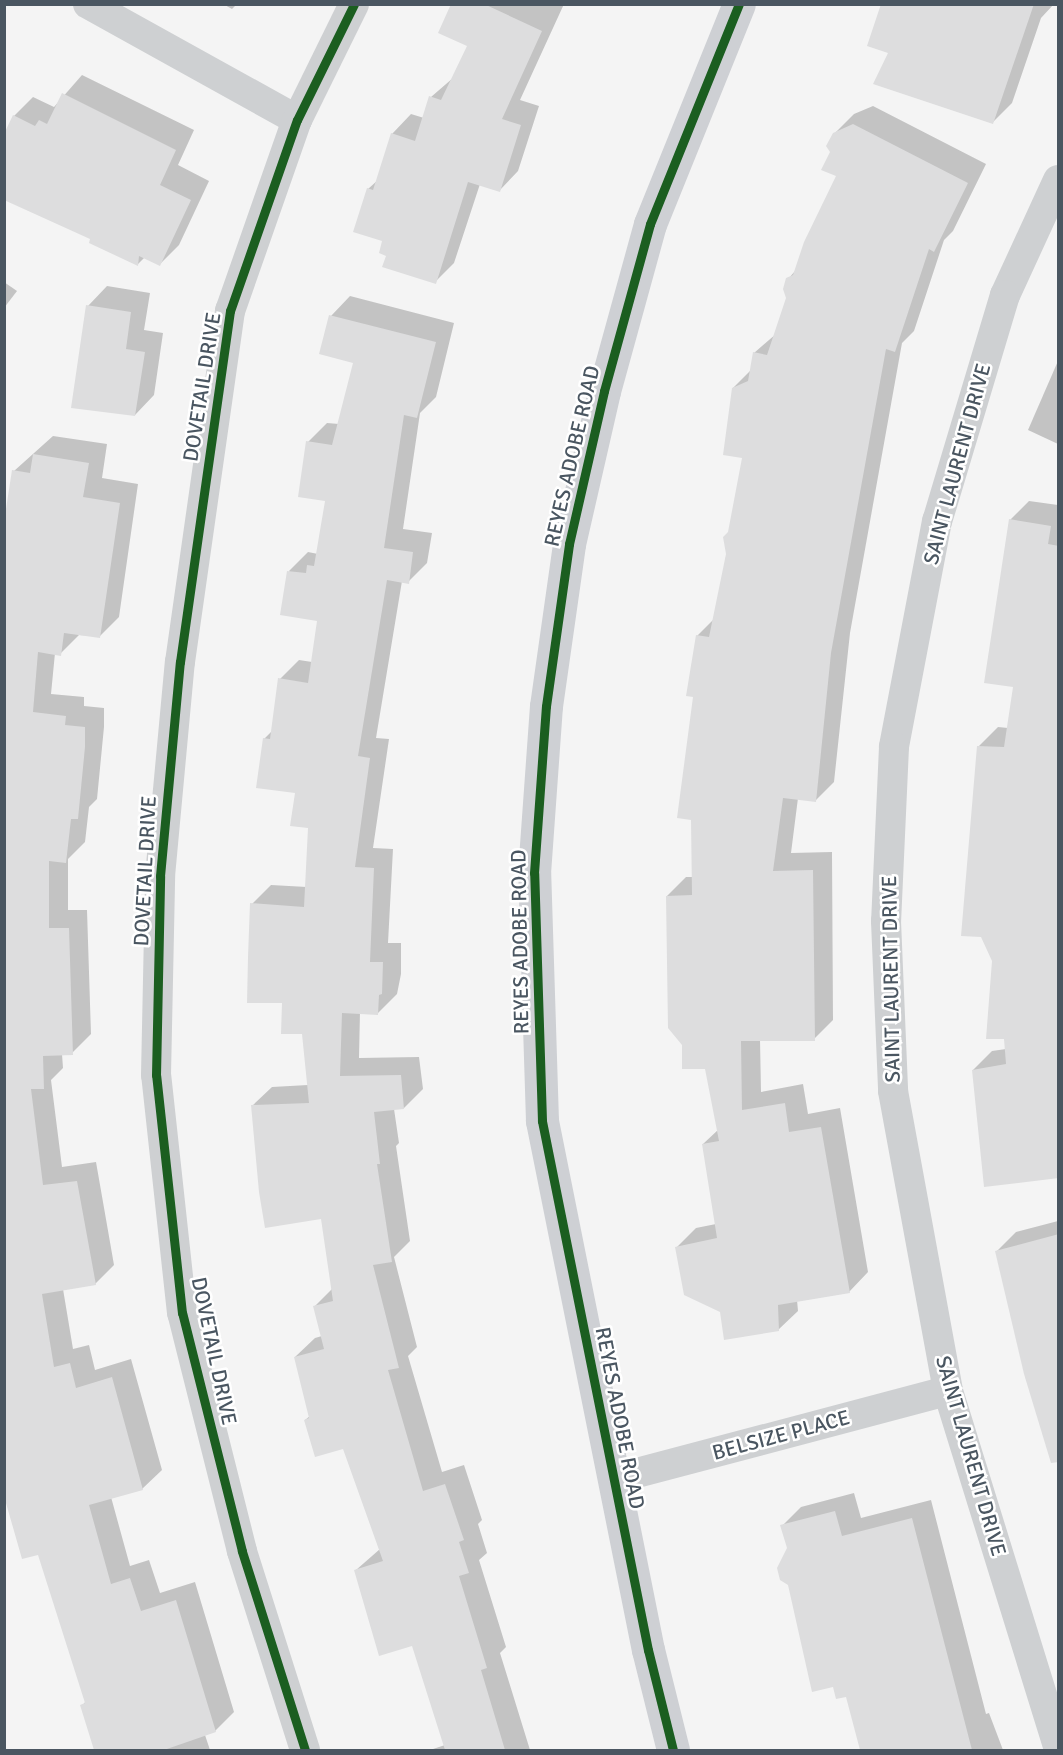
<!DOCTYPE html>
<style>
body{margin:0}
#map{position:relative;width:1063px;height:1755px;overflow:hidden;background:#f4f4f4;font-family:Signika,sans-serif}
div>[style]{position:absolute}
.shadow>*{inset:0;background:#0003}
.building>*{inset:0;background:#ddddde}
.street>*{height:30px;margin:-15px;padding:0 15px;transform-origin:15px;border-radius:15px;background:#ced0d2}
.secondary>*{height:33px;margin:-16.5px;padding:0 16.5px;transform-origin:16.5px;border-radius:16.5px;background:#ced0d4}
.cycleway>*{height:9px;margin:-4.5px;padding:0 4.5px;transform-origin:4.5px;border-radius:4.5px;background:#1b5e20}
span{translate:-50% -50%;white-space:nowrap;text-align:center;line-height:1.15;-webkit-text-stroke:5px #fff;paint-order:stroke}
.street-label{font-size:21px;color:#4a5661}
.frame{position:absolute;inset:0;border:6px solid #4a5661;pointer-events:none}
</style>
<div id="map">
<div class="shadow">
<i style="clip-path:polygon(223px 4px,237px 4px,232px 9px)"></i>
<i style="clip-path:polygon(452px 4px,564px 4px,520px 100px,539px 106px,518px 171px,499px 191px,480px 184px,454px 263px,435px 282px,387px 255px,368px 189px,378px 180px,392px 134px,411px 114px,424px 118px,431px 97px,453px 78px,469px 45px)"></i>
<i style="clip-path:polygon(882px 4px,1054px 4px,1041px 18px,1012px 103px,993px 122px,890px 52px)"></i>
<i style="clip-path:polygon(82px 75px,194px 130px,178px 165px,209px 181px,179px 245px,160px 264px,145px 257px,138px 264px,92px 239px,14px 116px,33px 97px,54px 107px)"></i>
<i style="clip-path:polygon(873px 106px,986px 164px,953px 231px,944px 240px,914px 331px,902px 343px,850px 633px,834px 782px,815px 801px,798px 798px,791px 853px,832px 852px,833px 1020px,814px 1039px,760px 1039px,761px 1092px,803px 1084px,808px 1114px,840px 1108px,868px 1272px,849px 1292px,797px 1300px,798px 1311px,778px 1330px,721px 1311px,677px 1247px,696px 1228px,716px 1224px,703px 1144px,719px 1129px,707px 1068px,683px 1044px,667px 896px,686px 877px,693px 877px,697px 636px,715px 618px,744px 457px,733px 388px,751px 370px,754px 353px,776px 334px,787px 298px,788px 279px,796px 270px,838px 176px,832px 152px,834px 134px,854px 114px)"></i>
<i style="clip-path:polygon(4px 282px,17px 291px,4px 308px)"></i>
<i style="clip-path:polygon(107px 286px,150px 293px,144px 330px,163px 333px,154px 395px,135px 415px,88px 306px)"></i>
<i style="clip-path:polygon(350px 296px,454px 323px,436px 397px,420px 413px,403px 529px,432px 533px,427px 563px,408px 582px,402px 581px,376px 738px,389px 739px,373px 848px,393px 849px,388px 943px,401px 943px,401px 974px,397px 994px,378px 1013px,360px 1012px,359px 1058px,419px 1057px,423px 1089px,404px 1108px,394px 1109px,399px 1143px,396px 1146px,410px 1241px,394px 1257px,417px 1347px,408px 1356px,442px 1472px,464px 1465px,482px 1520px,478px 1524px,487px 1553px,479px 1560px,506px 1647px,500px 1653px,530px 1750px,430px 1750px,445px 1745px,413px 1644px,356px 1570px,380px 1549px,344px 1447px,305px 1420px,310px 1416px,295px 1357px,315px 1338px,322px 1336px,315px 1306px,333px 1288px,322px 1217px,252px 1106px,272px 1087px,308px 1085px,303px 1033px,283px 1002px,252px 904px,271px 885px,307px 887px,310px 827px,297px 792px,264px 739px,273px 730px,280px 679px,299px 660px,312px 662px,318px 619px,289px 571px,308px 552px,318px 554px,327px 500px,308px 442px,327px 423px,339px 424px,355px 362px,331px 316px)"></i>
<i style="clip-path:polygon(1058px 361px,1058px 444px,1028px 430px)"></i>
<i style="clip-path:polygon(53px 436px,107px 444px,102px 478px,138px 484px,119px 617px,100px 636px,79px 635px,60px 654px,55px 653px,51px 694px,84px 697px,84px 706px,104px 708px,104px 727px,97px 799px,89px 807px,85px 842px,68px 859px,68px 910px,87px 910px,91px 1034px,72px 1053px,62px 1054px,63px 1068px,51px 1080px,62px 1167px,96px 1162px,114px 1265px,95px 1284px,63px 1289px,73px 1349px,89px 1345px,95px 1370px,131px 1359px,162px 1470px,142px 1489px,111px 1497px,130px 1566px,149px 1560px,160px 1593px,195px 1582px,234px 1712px,215px 1731px,205px 1735px,210px 1750px,96px 1750px,82px 1706px,86px 1701px,39px 1553px,14px 471px)"></i>
<i style="clip-path:polygon(1029px 501px,1058px 505px,1058px 1177px,973px 1070px,992px 1051px,1006px 1049px,994px 960px,978px 747px,998px 727px,1008px 728px,1015px 686px,1010px 520px)"></i>
<i style="clip-path:polygon(1058px 1221px,1058px 1439px,997px 1251px,1016px 1232px)"></i>
<i style="clip-path:polygon(854px 1493px,861px 1518px,931px 1500px,986px 1714px,989px 1713px,1003px 1750px,873px 1750px,857px 1709px,847px 1695px,782px 1526px,801px 1507px)"></i>
</div>
<div class="building">
<i style="clip-path:polygon(451px 4px,484px 4px,542px 31px,502px 119px,521px 125px,500px 192px,468px 182px,436px 284px,382px 267px,386px 256px,379px 253px,382px 241px,353px 232px,367px 188px,373px 190px,391px 133px,415px 141px,429px 96px,441px 100px,467px 46px,438px 33px)"></i>
<i style="clip-path:polygon(881px 4px,1034px 4px,993px 124px,873px 84px,888px 53px,867px 46px)"></i>
<i style="clip-path:polygon(62px 93px,176px 150px,160px 185px,191px 200px,160px 266px,139px 256px,138px 266px,89px 243px,90px 239px,4px 200px,4px 134px,13px 115px,35px 126px,39px 120px,47px 124px)"></i>
<i style="clip-path:polygon(853px 124px,968px 183px,934px 252px,929px 249px,895px 352px,886px 349px,831px 653px,816px 802px,783px 798px,773px 871px,813px 870px,815px 1041px,741px 1041px,742px 1110px,785px 1103px,789px 1132px,821px 1127px,850px 1293px,778px 1305px,779px 1331px,724px 1340px,720px 1312px,684px 1295px,675px 1247px,717px 1238px,702px 1144px,719px 1141px,705px 1069px,682px 1069px,682px 1045px,668px 1028px,666px 896px,692px 895px,691px 820px,677px 818px,693px 697px,686px 696px,696px 635px,709px 637px,726px 554px,723px 537px,728px 532px,742px 458px,723px 455px,732px 388px,748px 381px,753px 352px,767px 355px,786px 298px,783px 289px,786px 278px,793px 275px,804px 242px,836px 176px,821px 170px,830px 152px,826px 146px,833px 133px)"></i>
<i style="clip-path:polygon(86px 305px,131px 312px,126px 349px,145px 352px,135px 416px,71px 408px)"></i>
<i style="clip-path:polygon(329px 315px,436px 342px,417px 418px,404px 415px,384px 548px,413px 552px,409px 584px,387px 580px,358px 756px,370px 758px,355px 867px,374px 868px,370px 962px,383px 962px,382px 994px,379px 995px,378px 1015px,342px 1013px,340px 1076px,401px 1075px,404px 1109px,374px 1112px,380px 1164px,377px 1164px,392px 1262px,373px 1265px,399px 1368px,388px 1370px,423px 1491px,445px 1484px,464px 1540px,459px 1542px,469px 1573px,459px 1576px,487px 1668px,481px 1670px,505px 1750px,445px 1750px,412px 1646px,379px 1656px,354px 1570px,383px 1561px,343px 1449px,315px 1457px,304px 1420px,309px 1418px,294px 1357px,324px 1349px,313px 1306px,333px 1301px,321px 1219px,265px 1228px,259px 1192px,251px 1105px,309px 1103px,302px 1034px,281px 1034px,282px 1003px,247px 1003px,248px 957px,250px 903px,304px 907px,308px 828px,290px 826px,295px 793px,256px 788px,263px 738px,270px 739px,278px 678px,308px 683px,317px 621px,280px 615px,287px 571px,306px 573px,307px 565px,314px 566px,325px 501px,298px 497px,306px 441px,332px 445px,353px 363px,319px 354px)"></i>
<i style="clip-path:polygon(33px 454px,89px 463px,83px 497px,120px 503px,100px 638px,64px 633px,61px 656px,38px 652px,33px 712px,66px 716px,65px 725px,85px 727px,85px 747px,78px 819px,71px 819px,66px 863px,49px 861px,49px 928px,69px 928px,73px 1055px,43px 1056px,44px 1089px,31px 1089px,43px 1185px,77px 1181px,96px 1285px,42px 1294px,54px 1367px,70px 1363px,76px 1388px,112px 1377px,143px 1490px,89px 1505px,111px 1584px,130px 1578px,141px 1611px,176px 1600px,216px 1732px,164px 1750px,94px 1750px,80px 1705px,85px 1703px,38px 1555px,22px 1559px,4px 1496px,4px 522px,12px 470px,30px 473px)"></i>
<i style="clip-path:polygon(1009px 519px,1051px 526px,1048px 544px,1059px 546px,1059px 1178px,984px 1187px,972px 1070px,1006px 1064px,1004px 1039px,986px 1039px,992px 961px,981px 937px,961px 936px,977px 746px,1004px 747px,1013px 687px,984px 683px)"></i>
<i style="clip-path:polygon(1059px 1234px,1059px 1462px,1051px 1463px,1024px 1374px,995px 1251px)"></i>
<i style="clip-path:polygon(835px 1511px,842px 1536px,912px 1518px,972px 1750px,860px 1750px,846px 1697px,836px 1699px,833px 1687px,812px 1692px,788px 1585px,780px 1580px,777px 1568px,787px 1548px,780px 1525px)"></i>
</div>
<div class="street">
<i style="left:88px;top:4px;width:239px;rotate:29deg"></i>
<i style="left:1058px;top:180px;width:127px;rotate:114.7deg"></i>
<i style="left:1005px;top:295px;width:236px;rotate:106.7deg"></i>
<i style="left:937px;top:521px;width:230px;rotate:100.8deg"></i>
<i style="left:894px;top:747px;width:174px;rotate:92.6deg"></i>
<i style="left:886px;top:921px;width:170px;rotate:87.6deg"></i>
<i style="left:893px;top:1091px;width:305px;rotate:79.6deg"></i>
<i style="left:948px;top:1391px;width:372px;rotate:72.8deg"></i>
<i style="left:614px;top:1479px;width:345px;rotate:-14.8deg"></i>
<i style="left:305px;top:1750px;width:209px;rotate:-107.6deg"></i>
<i style="left:242px;top:1551px;width:245px;rotate:-104.1deg"></i>
<i style="left:182px;top:1313px;width:239px;rotate:-96.2deg"></i>
<i style="left:156px;top:1075px;width:199px;rotate:-88.8deg"></i>
<i style="left:160px;top:876px;width:215px;rotate:-84.7deg"></i>
<i style="left:180px;top:662px;width:355px;rotate:-81.9deg"></i>
<i style="left:230px;top:311px;width:202px;rotate:-70.7deg"></i>
<i style="left:297px;top:120px;width:129px;rotate:-63.8deg"></i>
</div>
<div class="secondary">
<i style="left:673px;top:1750px;width:103px;rotate:-104deg"></i>
<i style="left:648px;top:1650px;width:540px;rotate:-101.33deg"></i>
<i style="left:542px;top:1121px;width:248px;rotate:-91.8deg"></i>
<i style="left:534px;top:873px;width:167px;rotate:-85.9deg"></i>
<i style="left:546px;top:706px;width:164px;rotate:-81.9deg"></i>
<i style="left:569px;top:544px;width:157px;rotate:-77.1deg"></i>
<i style="left:604px;top:391px;width:173px;rotate:-74.6deg"></i>
<i style="left:650px;top:224px;width:237px;rotate:-68deg"></i>
</div>
<div class="cycleway">
<i style="left:305px;top:1750px;width:209px;rotate:-107.6deg"></i>
<i style="left:242px;top:1551px;width:245px;rotate:-104.1deg"></i>
<i style="left:182px;top:1313px;width:239px;rotate:-96.2deg"></i>
<i style="left:156px;top:1075px;width:199px;rotate:-88.8deg"></i>
<i style="left:160px;top:876px;width:215px;rotate:-84.7deg"></i>
<i style="left:180px;top:662px;width:355px;rotate:-81.9deg"></i>
<i style="left:230px;top:311px;width:202px;rotate:-70.7deg"></i>
<i style="left:297px;top:120px;width:129px;rotate:-63.8deg"></i>
<i style="left:673px;top:1750px;width:103px;rotate:-104deg"></i>
<i style="left:648px;top:1650px;width:540px;rotate:-101.33deg"></i>
<i style="left:542px;top:1121px;width:248px;rotate:-91.8deg"></i>
<i style="left:534px;top:873px;width:167px;rotate:-85.9deg"></i>
<i style="left:546px;top:706px;width:164px;rotate:-81.9deg"></i>
<i style="left:569px;top:544px;width:157px;rotate:-77.1deg"></i>
<i style="left:604px;top:391px;width:173px;rotate:-74.6deg"></i>
<i style="left:650px;top:224px;width:237px;rotate:-68deg"></i>
</div>
<div class="street-label">
<span style="left:202px;top:387px;rotate:-81deg">DOVETAIL DRIVE</span>
<span style="left:572px;top:456px;rotate:-77deg">REYES ADOBE ROAD</span>
<span style="left:957px;top:464px;rotate:-75deg">SAINT LAURENT DRIVE</span>
<span style="left:145px;top:871px;rotate:-87deg">DOVETAIL DRIVE</span>
<span style="left:520px;top:942px;rotate:-91deg">REYES ADOBE ROAD</span>
<span style="left:891px;top:979px;rotate:-91deg">SAINT LAURENT DRIVE</span>
<span style="left:214px;top:1351px;rotate:78deg">DOVETAIL DRIVE</span>
<span style="left:620px;top:1418px;rotate:79deg">REYES ADOBE ROAD</span>
<span style="left:781px;top:1435px;rotate:-15deg">BELSIZE PLACE</span>
<span style="left:971px;top:1456px;rotate:74deg">SAINT LAURENT DRIVE</span>
</div>
<div class="frame"></div>
</div>
